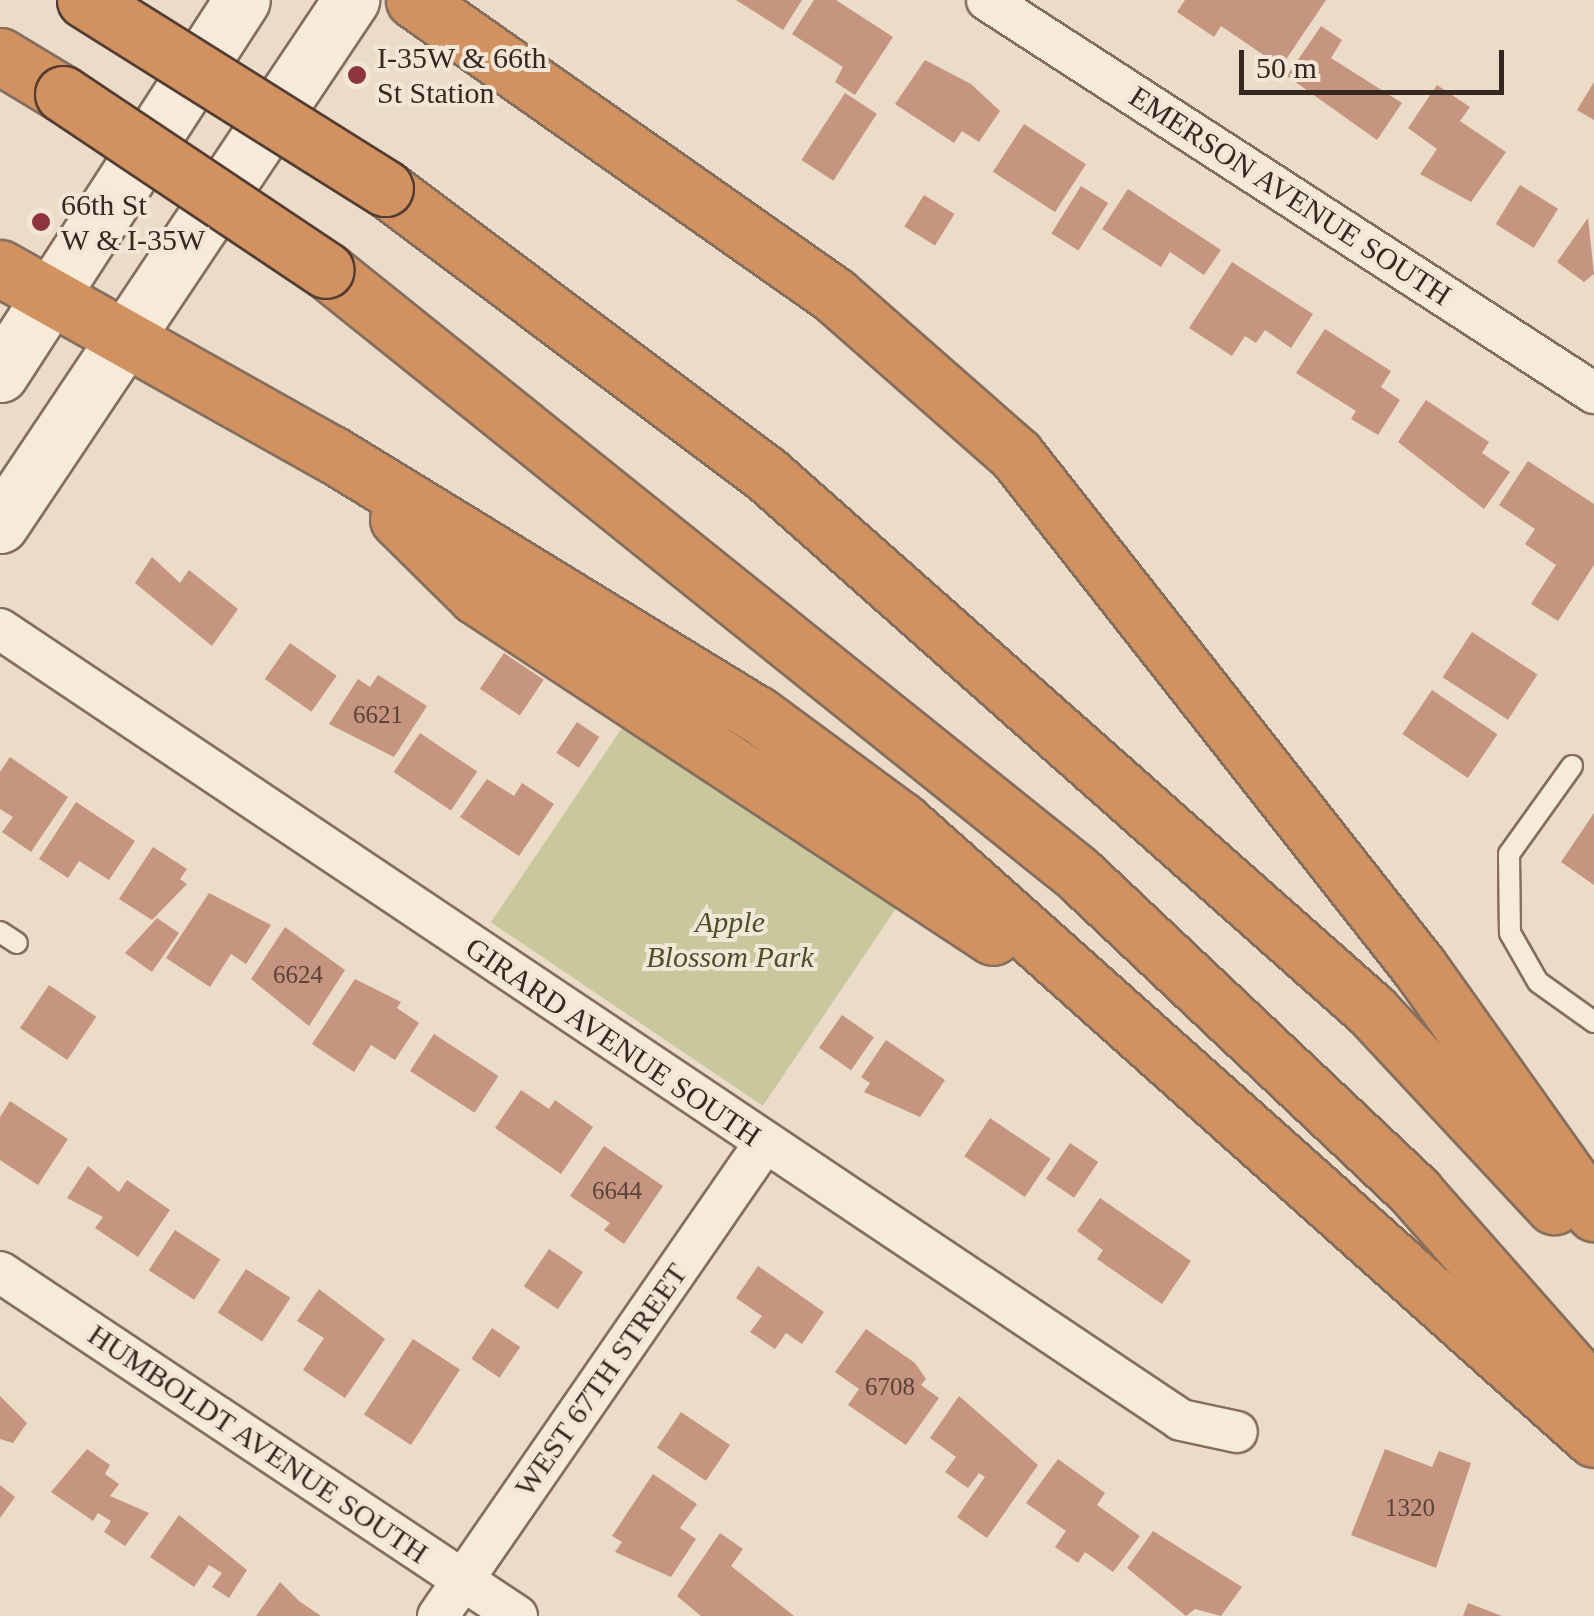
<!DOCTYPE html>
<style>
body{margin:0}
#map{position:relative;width:1594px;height:1616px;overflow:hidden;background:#eadcc7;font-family:"Times New Roman",serif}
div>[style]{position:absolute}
.green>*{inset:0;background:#c8c89c;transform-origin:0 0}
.building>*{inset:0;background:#c59580;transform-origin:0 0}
.roads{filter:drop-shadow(2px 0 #846e5e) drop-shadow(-2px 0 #846e5e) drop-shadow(0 2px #846e5e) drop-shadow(0 -2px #846e5e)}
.service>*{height:20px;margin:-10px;padding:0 10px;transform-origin:10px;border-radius:10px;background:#f6ead9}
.minor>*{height:40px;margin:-20px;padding:0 20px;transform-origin:20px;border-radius:20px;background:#f6ead9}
.secondary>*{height:55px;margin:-27.5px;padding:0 27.5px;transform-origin:27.5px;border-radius:27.5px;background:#f6ead9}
.motorway>*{height:55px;margin:-27.5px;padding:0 27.5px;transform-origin:27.5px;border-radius:27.5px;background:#d19260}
.bridges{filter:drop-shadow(2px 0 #533d32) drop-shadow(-2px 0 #533d32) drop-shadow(0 2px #533d32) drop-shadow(0 -2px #533d32)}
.motorway-bridge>*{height:55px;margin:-27.5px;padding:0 27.5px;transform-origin:27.5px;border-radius:27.5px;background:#d19260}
.dots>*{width:28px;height:28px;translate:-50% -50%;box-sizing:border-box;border:5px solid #f2e7d6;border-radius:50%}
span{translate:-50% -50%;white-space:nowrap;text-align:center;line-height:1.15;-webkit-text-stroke:8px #f2e7d6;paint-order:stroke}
.number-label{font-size:25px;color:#5a4338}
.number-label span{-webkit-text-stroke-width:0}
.poi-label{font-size:30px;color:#362820}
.left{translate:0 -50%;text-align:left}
.street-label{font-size:30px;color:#362820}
.park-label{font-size:30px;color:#4b5029;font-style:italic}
.scale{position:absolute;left:1239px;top:50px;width:265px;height:45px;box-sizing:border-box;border:5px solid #362820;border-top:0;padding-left:12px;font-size:30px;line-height:35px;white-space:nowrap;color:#362820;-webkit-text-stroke:8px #f2e7d6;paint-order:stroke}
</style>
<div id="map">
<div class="green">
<i style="left:624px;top:725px;width:328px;height:238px;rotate:34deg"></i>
</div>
<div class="building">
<i style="clip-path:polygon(736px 0,802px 0,783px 30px)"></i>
<i style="clip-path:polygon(814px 0,836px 0,893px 37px,855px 95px,835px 82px,843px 67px,792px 34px)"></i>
<i style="clip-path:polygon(1185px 0,1326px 0,1281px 67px,1221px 26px,1214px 37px,1177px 12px)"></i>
<i style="clip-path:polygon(1321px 26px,1342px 40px,1331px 58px,1402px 103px,1377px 140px,1287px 76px)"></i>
<i style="clip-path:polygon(925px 60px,971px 84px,1000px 111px,979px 142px,962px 131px,954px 143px,895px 104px)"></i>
<i style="clip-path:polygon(1594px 82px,1594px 120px,1577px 110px)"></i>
<i style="clip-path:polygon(1437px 85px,1470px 107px,1460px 121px,1506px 152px,1471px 202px,1420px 174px,1437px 149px,1408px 128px)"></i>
<i style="left:845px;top:93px;width:38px;height:80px;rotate:33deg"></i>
<i style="left:1024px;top:124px;width:74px;height:57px;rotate:33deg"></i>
<i style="left:1520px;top:185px;width:45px;height:46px;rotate:32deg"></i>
<i style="left:1081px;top:186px;width:32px;height:56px;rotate:32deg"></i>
<i style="clip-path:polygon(1128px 189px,1221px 250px,1204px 275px,1170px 252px,1161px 267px,1102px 229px)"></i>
<i style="left:924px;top:195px;width:36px;height:37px;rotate:32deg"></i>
<i style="clip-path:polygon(1588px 218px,1594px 274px,1584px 282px,1557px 262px)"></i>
<i style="clip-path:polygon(1232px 262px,1313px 314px,1291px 348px,1265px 330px,1256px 343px,1245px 336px,1232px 356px,1189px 328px)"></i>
<i style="clip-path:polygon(1325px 329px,1391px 371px,1381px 387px,1400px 400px,1378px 435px,1351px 419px,1356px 411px,1296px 373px)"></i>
<i style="clip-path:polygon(1426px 400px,1489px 442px,1482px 453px,1510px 472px,1484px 509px,1398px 442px)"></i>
<i style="clip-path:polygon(1528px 461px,1594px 504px,1594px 565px,1558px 621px,1531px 604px,1556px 565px,1525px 544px,1535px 529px,1499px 505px)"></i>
<i style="clip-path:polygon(152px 557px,180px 583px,189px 570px,238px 609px,212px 646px,135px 583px)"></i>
<i style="left:1472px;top:632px;width:78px;height:54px;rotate:33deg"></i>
<i style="left:290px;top:643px;width:57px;height:44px;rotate:35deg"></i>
<i style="left:504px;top:653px;width:48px;height:43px;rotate:34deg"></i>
<i style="clip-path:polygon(378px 675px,427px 706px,394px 757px,329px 724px,358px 679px,370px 687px)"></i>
<i style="left:1432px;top:690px;width:79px;height:53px;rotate:34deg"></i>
<i style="left:577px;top:722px;width:27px;height:37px;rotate:34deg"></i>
<i style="left:420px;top:733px;width:69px;height:47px;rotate:34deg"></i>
<i style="clip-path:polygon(10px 757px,68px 797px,31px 852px,2px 832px,13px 817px,0 809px,0 772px)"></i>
<i style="clip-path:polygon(487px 779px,514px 796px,522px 783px,554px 804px,519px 856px,460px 817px)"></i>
<i style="clip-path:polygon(76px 802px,135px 841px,109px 880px,79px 861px,68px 878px,39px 859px)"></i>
<i style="clip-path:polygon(1594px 813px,1594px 885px,1561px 862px)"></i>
<i style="clip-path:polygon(153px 847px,187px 869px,180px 879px,187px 884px,152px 920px,119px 899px)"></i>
<i style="clip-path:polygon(209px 893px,271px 925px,246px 964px,231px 954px,210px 987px,166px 958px)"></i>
<i style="clip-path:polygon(157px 918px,179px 933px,152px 972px,125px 953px)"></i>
<i style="clip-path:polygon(285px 927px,345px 970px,309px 1026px,251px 979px)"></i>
<i style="clip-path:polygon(355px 979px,401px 1002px,397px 1008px,419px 1023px,395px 1060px,371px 1045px,354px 1072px,312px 1044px)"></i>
<i style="left:49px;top:985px;width:57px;height:52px;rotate:34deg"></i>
<i style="left:842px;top:1015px;width:39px;height:40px;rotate:35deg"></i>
<i style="left:434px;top:1034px;width:77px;height:44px;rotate:33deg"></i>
<i style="clip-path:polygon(886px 1040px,945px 1080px,920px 1117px,864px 1092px,870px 1083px,861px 1077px)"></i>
<i style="clip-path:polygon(521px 1090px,549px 1109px,555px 1100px,593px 1127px,561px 1174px,495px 1128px)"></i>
<i style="clip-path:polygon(10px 1101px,68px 1139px,38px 1185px,0 1160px,0 1117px)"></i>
<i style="left:990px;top:1118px;width:73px;height:46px;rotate:34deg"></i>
<i style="left:1070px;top:1143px;width:34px;height:43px;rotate:34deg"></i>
<i style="clip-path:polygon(604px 1146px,663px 1186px,624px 1244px,604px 1230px,610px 1223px,570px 1196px)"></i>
<i style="clip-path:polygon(88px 1166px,119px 1192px,127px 1180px,170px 1210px,138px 1257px,95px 1228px,103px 1217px,67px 1198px)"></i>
<i style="clip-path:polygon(1100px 1198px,1191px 1261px,1162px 1304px,1097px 1259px,1103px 1250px,1077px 1231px)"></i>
<i style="left:175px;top:1230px;width:54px;height:48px;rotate:33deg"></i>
<i style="left:549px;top:1249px;width:41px;height:45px;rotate:34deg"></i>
<i style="clip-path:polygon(758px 1266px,824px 1312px,802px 1344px,786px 1333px,775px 1349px,750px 1332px,762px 1316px,736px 1298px)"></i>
<i style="left:246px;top:1269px;width:53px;height:52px;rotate:33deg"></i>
<i style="clip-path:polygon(319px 1289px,385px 1339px,345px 1398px,303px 1370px,324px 1338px,297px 1321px)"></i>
<i style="left:492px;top:1328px;width:34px;height:37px;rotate:34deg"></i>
<i style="clip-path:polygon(866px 1329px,915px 1363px,926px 1379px,921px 1385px,939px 1398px,906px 1445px,848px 1405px,859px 1389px,835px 1372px)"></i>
<i style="left:413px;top:1339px;width:56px;height:90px;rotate:33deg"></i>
<i style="clip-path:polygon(0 1396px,27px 1423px,13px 1443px,0 1439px)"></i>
<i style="clip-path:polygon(959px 1396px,1038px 1465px,987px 1538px,957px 1517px,985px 1477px,979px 1473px,968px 1488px,945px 1472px,956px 1457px,930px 1438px)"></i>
<i style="left:681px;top:1412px;width:59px;height:43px;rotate:34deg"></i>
<i style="clip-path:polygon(87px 1449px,110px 1465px,105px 1474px,119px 1484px,110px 1496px,149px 1513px,125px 1546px,104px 1532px,111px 1521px,98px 1513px,93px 1521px,51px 1492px)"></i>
<i style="clip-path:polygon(1385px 1449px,1432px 1467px,1439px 1451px,1471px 1463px,1436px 1568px,1351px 1535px)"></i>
<i style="clip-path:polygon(1058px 1459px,1105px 1493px,1097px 1505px,1140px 1536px,1113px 1572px,1085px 1552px,1078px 1563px,1055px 1547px,1066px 1531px,1026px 1503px)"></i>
<i style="clip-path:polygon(653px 1474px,697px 1504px,680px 1528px,696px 1539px,671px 1577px,615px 1552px,622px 1542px,612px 1536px)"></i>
<i style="clip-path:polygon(0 1485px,15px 1497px,0 1518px)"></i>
<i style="clip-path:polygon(179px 1515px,247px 1570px,229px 1598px,212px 1587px,222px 1573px,209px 1565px,194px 1587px,150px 1557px)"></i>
<i style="clip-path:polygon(1153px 1531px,1242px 1587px,1221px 1616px,1195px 1609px,1186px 1616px,1127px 1568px)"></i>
<i style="clip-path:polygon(720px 1533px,743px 1549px,731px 1566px,794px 1616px,701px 1616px,677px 1596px)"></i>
<i style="clip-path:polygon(280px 1582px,299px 1601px,321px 1616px,256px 1616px)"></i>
<i style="clip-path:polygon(1468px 1603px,1502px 1616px,1463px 1616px)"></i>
</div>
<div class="roads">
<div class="service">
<i style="left:1572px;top:766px;width:108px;rotate:125.6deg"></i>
<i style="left:1509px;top:854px;width:79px;rotate:89.3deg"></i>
<i style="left:1510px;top:933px;width:56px;rotate:60.3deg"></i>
<i style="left:1538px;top:982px;width:69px;rotate:35.5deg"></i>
<i style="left:0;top:932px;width:20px;rotate:33deg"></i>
</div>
<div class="minor">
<i style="left:987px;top:0;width:723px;rotate:32.92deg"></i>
<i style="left:0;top:629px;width:1421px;rotate:33.81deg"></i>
<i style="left:1181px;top:1420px;width:57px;rotate:12.1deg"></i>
<i style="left:0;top:1272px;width:621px;rotate:33.64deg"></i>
<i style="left:438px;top:1616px;width:574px;rotate:-55.37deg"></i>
</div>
<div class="secondary">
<i style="left:0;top:374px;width:445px;rotate:-57.1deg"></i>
<i style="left:0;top:525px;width:632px;rotate:-56.23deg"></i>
</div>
<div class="motorway">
<i style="left:414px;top:0;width:513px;rotate:35.08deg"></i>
<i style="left:834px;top:295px;width:242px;rotate:41.3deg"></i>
<i style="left:1016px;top:455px;width:653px;rotate:51.78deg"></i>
<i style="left:1420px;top:968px;width:301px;rotate:54.6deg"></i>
<i style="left:0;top:56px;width:74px;rotate:31.1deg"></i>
<i style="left:385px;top:188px;width:475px;rotate:36.9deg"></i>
<i style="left:765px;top:473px;width:811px;rotate:41.55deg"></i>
<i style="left:1372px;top:1011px;width:267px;rotate:47deg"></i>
<i style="left:0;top:268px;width:381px;rotate:29.3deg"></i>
<i style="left:332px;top:454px;width:498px;rotate:31.5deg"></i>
<i style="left:757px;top:714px;width:179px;rotate:36.4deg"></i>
<i style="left:901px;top:820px;width:929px;rotate:41.77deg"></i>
<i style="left:326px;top:270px;width:963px;rotate:38.76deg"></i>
<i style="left:1077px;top:873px;width:466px;rotate:43.3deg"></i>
<i style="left:1416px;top:1193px;width:269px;rotate:48.6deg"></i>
<i style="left:398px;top:519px;width:110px;rotate:44.6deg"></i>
<i style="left:476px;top:596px;width:619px;rotate:33.41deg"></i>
</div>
</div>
<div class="bridges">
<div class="motorway-bridge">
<i style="left:85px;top:0;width:354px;rotate:32.1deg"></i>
<i style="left:63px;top:94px;width:316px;rotate:33.8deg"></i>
</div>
</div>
<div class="dots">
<i style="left:357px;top:75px;background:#8e333f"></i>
<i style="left:41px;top:222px;background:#8e333f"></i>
</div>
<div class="number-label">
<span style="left:378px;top:715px">6621</span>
<span style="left:298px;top:975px">6624</span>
<span style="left:617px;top:1191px">6644</span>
<span style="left:890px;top:1387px">6708</span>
<span style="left:1410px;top:1508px">1320</span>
</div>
<div class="poi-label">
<span class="left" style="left:377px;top:75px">I-35W &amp; 66th<br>St Station</span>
<span class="left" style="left:61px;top:222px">66th St<br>W &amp; I-35W</span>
</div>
<div class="street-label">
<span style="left:1290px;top:196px;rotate:33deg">EMERSON AVENUE SOUTH</span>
<span style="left:613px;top:1042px;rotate:34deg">GIRARD AVENUE SOUTH</span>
<span style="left:601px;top:1380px;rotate:-55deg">WEST 67TH STREET</span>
<span style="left:258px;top:1444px;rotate:34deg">HUMBOLDT AVENUE SOUTH</span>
</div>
<div class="park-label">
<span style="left:730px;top:939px">Apple<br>Blossom Park</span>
</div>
<div class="scale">50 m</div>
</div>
